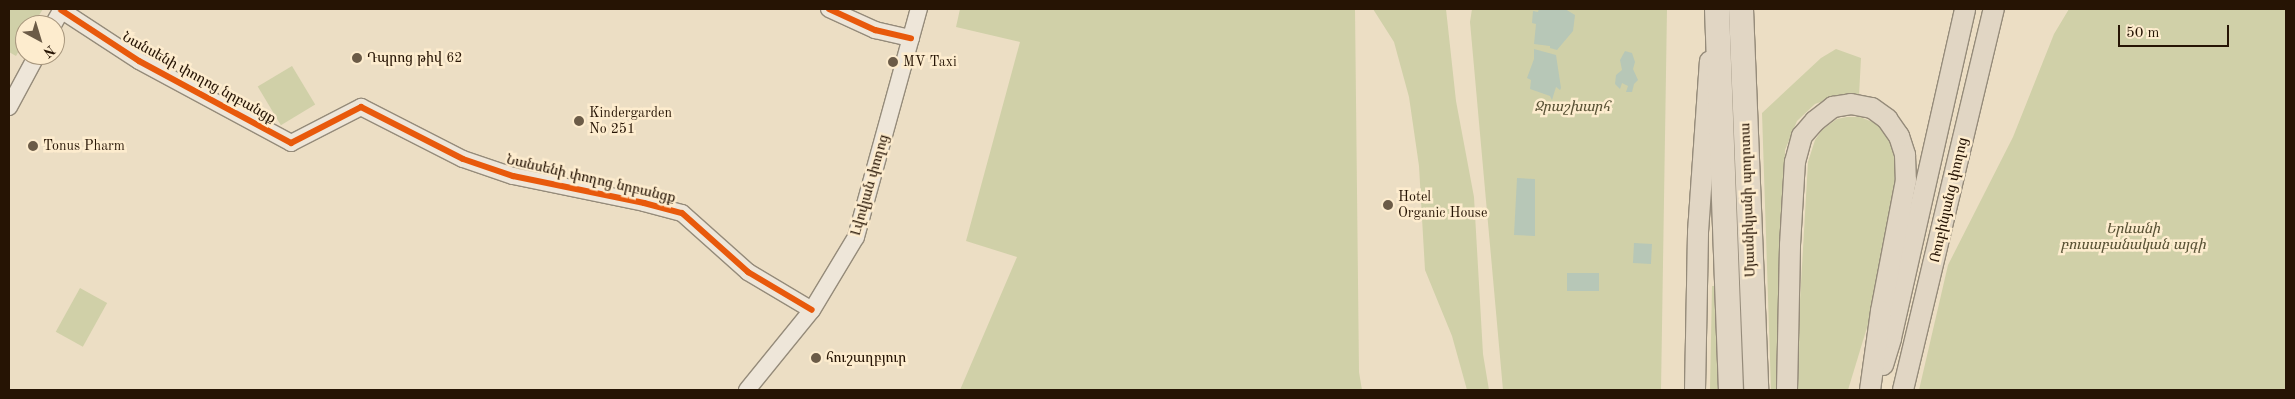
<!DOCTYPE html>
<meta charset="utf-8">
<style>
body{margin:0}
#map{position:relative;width:2295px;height:399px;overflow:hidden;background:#ecdec4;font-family:"Old Standard TT","Noto Serif Armenian",serif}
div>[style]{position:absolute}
.green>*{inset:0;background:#d0d0a8;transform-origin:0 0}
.water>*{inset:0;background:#b7c7b7;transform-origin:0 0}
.roads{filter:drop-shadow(1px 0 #958b7a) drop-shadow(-1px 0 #958b7a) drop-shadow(0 1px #958b7a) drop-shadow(0 -1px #958b7a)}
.minor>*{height:16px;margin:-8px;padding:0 8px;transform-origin:8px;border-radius:8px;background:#eee6d9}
.major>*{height:20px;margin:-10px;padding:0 10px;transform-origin:10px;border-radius:10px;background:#e1d6c4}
.highway>*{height:24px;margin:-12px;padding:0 12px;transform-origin:12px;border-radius:12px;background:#e1d6c4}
.cycleway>*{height:6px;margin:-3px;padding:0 3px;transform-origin:3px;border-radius:3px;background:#e8590c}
.dots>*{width:14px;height:14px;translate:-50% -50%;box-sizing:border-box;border:2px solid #fdecce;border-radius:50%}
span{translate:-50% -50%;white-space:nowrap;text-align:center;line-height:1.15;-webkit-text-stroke:5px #fdecce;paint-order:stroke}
.poi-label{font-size:14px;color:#261404}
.left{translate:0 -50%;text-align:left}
.street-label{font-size:14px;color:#261404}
.park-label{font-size:14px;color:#595235;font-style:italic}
.frame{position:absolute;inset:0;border:10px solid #261404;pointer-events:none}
.north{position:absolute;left:15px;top:15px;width:50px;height:50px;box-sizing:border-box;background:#fdecce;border:1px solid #a7967d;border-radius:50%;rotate:141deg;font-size:14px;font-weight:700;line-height:20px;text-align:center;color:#261404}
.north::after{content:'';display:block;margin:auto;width:18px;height:22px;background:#6b5b47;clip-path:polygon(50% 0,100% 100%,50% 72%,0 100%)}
.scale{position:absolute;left:2118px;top:25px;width:111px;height:22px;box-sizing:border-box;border:2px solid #261404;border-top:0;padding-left:6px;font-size:15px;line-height:18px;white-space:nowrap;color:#261404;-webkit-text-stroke:4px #fdecce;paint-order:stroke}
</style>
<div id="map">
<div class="green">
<i style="clip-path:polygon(9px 9px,43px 9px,33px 25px,25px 25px,25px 40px,16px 56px,9px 52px)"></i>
<i style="clip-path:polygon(960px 9px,1355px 9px,1359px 372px,1362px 390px,960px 390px,1017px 257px,966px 241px,1020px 42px,956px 27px)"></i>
<i style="clip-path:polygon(1373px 9px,1446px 9px,1456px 101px,1474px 197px,1483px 354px,1489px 390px,1467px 390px,1452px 336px,1425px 270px,1419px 166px,1409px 97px,1394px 42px)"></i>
<i style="clip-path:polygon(1472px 9px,1667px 9px,1661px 390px,1503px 390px,1470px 22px)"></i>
<i style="clip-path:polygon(2069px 9px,2286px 9px,2286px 390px,1919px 390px,1948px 265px,2013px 137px,2054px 34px)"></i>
<i style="clip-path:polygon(1836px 49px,1861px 58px,1859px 96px,1832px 98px,1815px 104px,1797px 121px,1785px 150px,1783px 390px,1771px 390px,1762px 113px,1821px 58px)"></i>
<i style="left:292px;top:66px;width:45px;height:40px;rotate:59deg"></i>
<i style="clip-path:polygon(1847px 117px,1860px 117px,1875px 123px,1885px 133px,1892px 147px,1895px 162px,1895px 198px,1872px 311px,1848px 390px,1797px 390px,1799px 318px,1808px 162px,1815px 140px,1822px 130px,1837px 119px)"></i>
<i style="clip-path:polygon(1712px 286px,1714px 286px,1719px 390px,1710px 390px)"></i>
<i style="left:80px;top:288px;width:31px;height:50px;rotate:29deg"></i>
</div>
<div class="water">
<i style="clip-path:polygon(1539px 9px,1565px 9px,1575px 15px,1573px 31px,1557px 50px,1550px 48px,1550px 46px,1534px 44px,1536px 24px,1532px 23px,1533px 11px,1538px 12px)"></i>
<i style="clip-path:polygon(1534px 49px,1556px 55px,1561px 88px,1560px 90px,1556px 87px,1552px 100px,1550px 96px,1530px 89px,1531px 80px,1527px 78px,1534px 59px)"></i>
<i style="clip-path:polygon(1625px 51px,1632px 53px,1635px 62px,1633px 69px,1638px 80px,1634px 84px,1632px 92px,1626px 92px,1628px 86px,1622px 83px,1620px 89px,1615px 84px,1616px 75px,1622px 70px,1620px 60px)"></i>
<i style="clip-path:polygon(1517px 178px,1535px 179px,1535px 236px,1514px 235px)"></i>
<i style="left:1634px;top:243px;width:18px;height:20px;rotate:3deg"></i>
<i style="left:1599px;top:273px;width:18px;height:32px;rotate:90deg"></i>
</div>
<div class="roads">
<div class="minor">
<i style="left:829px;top:9px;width:51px;rotate:24.5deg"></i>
<i style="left:875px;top:30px;width:37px;rotate:13deg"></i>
<i style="left:61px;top:10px;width:93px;rotate:33.2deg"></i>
<i style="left:139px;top:61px;width:173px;rotate:28.3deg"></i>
<i style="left:291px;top:143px;width:79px;rotate:-27.2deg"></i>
<i style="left:361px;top:107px;width:114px;rotate:27deg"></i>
<i style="left:463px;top:159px;width:53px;rotate:18.8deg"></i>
<i style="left:513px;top:176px;width:134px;rotate:11.6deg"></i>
<i style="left:644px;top:203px;width:39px;rotate:15deg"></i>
<i style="left:682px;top:213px;width:89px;rotate:41.8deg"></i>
<i style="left:748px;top:272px;width:74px;rotate:30.7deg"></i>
<i style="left:53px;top:25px;width:18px;rotate:-61deg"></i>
<i style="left:9px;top:107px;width:59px;rotate:-61.7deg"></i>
<i style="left:747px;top:390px;width:103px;rotate:-50.9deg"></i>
<i style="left:812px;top:310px;width:85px;rotate:-58.9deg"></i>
<i style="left:856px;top:237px;width:237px;rotate:-74.6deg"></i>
</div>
<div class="major">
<i style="left:1883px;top:365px;width:28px;rotate:-73deg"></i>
<i style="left:1891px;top:338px;width:337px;rotate:-77.3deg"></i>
<i style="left:1695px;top:390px;width:158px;rotate:-88.9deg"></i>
<i style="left:1698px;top:232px;width:171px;rotate:-86deg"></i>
<i style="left:1787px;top:390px;width:145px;rotate:-88.8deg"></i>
<i style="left:1790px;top:245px;width:83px;rotate:-86.6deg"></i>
<i style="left:1795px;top:162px;width:27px;rotate:-75deg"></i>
<i style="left:1802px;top:136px;width:20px;rotate:-49deg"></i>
<i style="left:1815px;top:121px;width:23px;rotate:-38deg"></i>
<i style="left:1833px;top:107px;width:18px;rotate:-9deg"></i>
<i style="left:1851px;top:104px;width:21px;rotate:11deg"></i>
<i style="left:1872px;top:108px;width:19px;rotate:36deg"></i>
<i style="left:1887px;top:119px;width:21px;rotate:55deg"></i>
<i style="left:1899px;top:136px;width:20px;rotate:72deg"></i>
<i style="left:1905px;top:155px;width:25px;rotate:88deg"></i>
<i style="left:1906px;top:180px;width:133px;rotate:100.8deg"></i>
<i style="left:1881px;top:311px;width:80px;rotate:97.9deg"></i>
<i style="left:1903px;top:390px;width:392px;rotate:-76.6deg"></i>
</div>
<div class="highway">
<i style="left:1717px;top:9px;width:381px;rotate:87.9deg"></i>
<i style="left:1741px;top:9px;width:381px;rotate:87.7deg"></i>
</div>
</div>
<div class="cycleway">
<i style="left:829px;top:9px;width:51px;rotate:24.5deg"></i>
<i style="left:875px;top:30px;width:37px;rotate:13deg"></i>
<i style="left:61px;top:10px;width:93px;rotate:33.2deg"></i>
<i style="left:139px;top:61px;width:173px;rotate:28.3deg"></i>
<i style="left:291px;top:143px;width:79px;rotate:-27.2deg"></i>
<i style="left:361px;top:107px;width:114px;rotate:27deg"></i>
<i style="left:463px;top:159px;width:53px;rotate:18.8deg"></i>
<i style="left:513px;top:176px;width:134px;rotate:11.6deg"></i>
<i style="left:644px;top:203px;width:39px;rotate:15deg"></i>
<i style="left:682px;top:213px;width:89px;rotate:41.8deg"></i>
<i style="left:748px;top:272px;width:74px;rotate:30.7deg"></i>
</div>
<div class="dots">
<i style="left:357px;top:58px;background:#6b5b47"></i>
<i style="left:893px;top:62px;background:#6b5b47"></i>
<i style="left:579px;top:121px;background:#6b5b47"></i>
<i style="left:33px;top:146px;background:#6b5b47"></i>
<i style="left:1388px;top:205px;background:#6b5b47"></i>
<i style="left:816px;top:358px;background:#6b5b47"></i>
</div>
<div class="poi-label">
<span class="left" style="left:367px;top:58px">Դպրոց թիվ 62</span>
<span class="left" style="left:903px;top:62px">MV Taxi</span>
<span class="left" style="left:589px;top:121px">Kindergarden<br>No 251</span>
<span class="left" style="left:43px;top:146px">Tonus Pharm</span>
<span class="left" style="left:1398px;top:205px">Hotel<br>Organic House</span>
<span class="left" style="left:826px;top:358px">հուշաղբյուր</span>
</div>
<div class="street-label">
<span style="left:199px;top:78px;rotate:29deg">Նանսենի փողոց նրբանցք</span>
<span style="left:591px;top:179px;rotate:13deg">Նանսենի փողոց նրբանցք</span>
<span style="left:870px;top:185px;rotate:-74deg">Լվովյան փողոց</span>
<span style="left:1748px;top:200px;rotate:-92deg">Մյասնիկյանի պողոտա</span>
<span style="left:1949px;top:200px;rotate:-77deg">Ռուբինյանց փողոց</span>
</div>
<div class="park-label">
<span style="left:1572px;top:107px">Ջրաշխարհ</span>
<span style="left:2133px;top:237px">Երևանի<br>բուսաբանական այգի</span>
</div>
<div class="frame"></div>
<div class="north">N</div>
<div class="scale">50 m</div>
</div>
